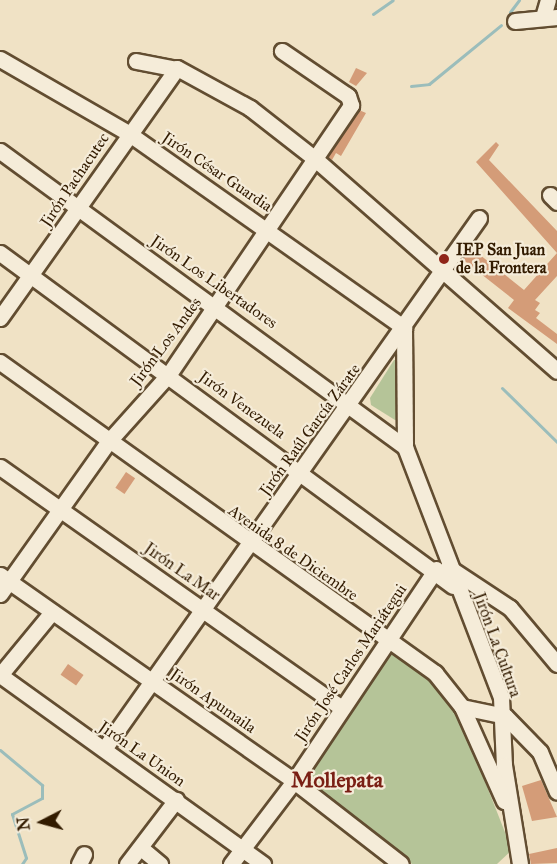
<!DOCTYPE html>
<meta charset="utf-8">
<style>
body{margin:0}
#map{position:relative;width:557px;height:864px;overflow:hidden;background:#f0e2c5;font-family:"IM FELL Great Primer",serif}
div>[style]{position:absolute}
.green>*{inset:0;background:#b5c498}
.stream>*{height:3px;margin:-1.5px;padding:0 1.5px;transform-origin:1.5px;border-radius:1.5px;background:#9bbdbb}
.building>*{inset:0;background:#d49c78;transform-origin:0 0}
.roads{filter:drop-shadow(2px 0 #624d31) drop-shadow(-2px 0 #624d31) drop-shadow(0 2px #624d31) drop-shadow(0 -2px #624d31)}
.minor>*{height:15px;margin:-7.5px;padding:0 7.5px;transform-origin:7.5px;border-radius:7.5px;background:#f5ecd9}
.dots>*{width:16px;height:16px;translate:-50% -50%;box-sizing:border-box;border:3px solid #f5ecd9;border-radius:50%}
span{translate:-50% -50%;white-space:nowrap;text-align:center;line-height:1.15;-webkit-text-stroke:4.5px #f5ecd9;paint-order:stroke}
.street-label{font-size:16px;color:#321b00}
.poi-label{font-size:16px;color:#321b00;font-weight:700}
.left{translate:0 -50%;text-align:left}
.district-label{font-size:22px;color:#7a1f14;font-weight:700}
.north{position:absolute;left:12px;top:792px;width:60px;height:60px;-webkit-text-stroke:4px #f5ecd9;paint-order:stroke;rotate:264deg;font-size:16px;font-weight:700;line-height:24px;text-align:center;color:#321b00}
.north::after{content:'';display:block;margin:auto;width:21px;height:27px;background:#321b00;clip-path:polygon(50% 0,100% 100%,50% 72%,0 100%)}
</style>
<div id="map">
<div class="green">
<i style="clip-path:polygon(394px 360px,401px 360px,400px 420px,395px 420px,371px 405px,370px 398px)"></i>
<i style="clip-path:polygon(392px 653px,436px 684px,458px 713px,512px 850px,497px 864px,412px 864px,306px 780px)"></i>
</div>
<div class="stream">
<i style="left:510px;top:12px;width:15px;rotate:-53deg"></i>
<i style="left:373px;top:14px;width:24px;rotate:-35deg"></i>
<i style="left:411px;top:86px;width:18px;rotate:-6deg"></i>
<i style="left:429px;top:84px;width:93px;rotate:-39.3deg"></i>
<i style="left:502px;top:388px;width:77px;rotate:44.5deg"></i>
<i style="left:0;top:750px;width:55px;rotate:39.8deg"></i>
<i style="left:42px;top:785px;width:13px;rotate:90deg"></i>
<i style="left:42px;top:798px;width:34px;rotate:152deg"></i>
<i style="left:12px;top:814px;width:46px;rotate:72.3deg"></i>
<i style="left:26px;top:858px;width:7px;rotate:124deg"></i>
</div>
<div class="building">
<i style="clip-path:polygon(356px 68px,367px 73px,356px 86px,349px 82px)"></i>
<i style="clip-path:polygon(359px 110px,366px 113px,341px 156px,336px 153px,332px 160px,328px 157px)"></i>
<i style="clip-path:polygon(496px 142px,499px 145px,489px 160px,557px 231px,557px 253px,476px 162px)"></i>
<i style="clip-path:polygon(470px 247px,524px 290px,557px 253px,557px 276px,535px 300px,540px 303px,535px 310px,540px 313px,536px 318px,557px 334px,557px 344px,508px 308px,514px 300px,462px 259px)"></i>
<i style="left:126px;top:472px;width:11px;height:19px;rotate:34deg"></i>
<i style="clip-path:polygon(504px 655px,511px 678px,505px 680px,496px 657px)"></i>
<i style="left:68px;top:664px;width:19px;height:13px;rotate:35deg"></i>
<i style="clip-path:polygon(541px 780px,557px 817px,532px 821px,522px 786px)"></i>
<i style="clip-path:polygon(557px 848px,557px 863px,531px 864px,529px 854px)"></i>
</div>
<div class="roads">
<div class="minor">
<i style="left:543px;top:17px;width:18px;rotate:-74deg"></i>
<i style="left:515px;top:21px;width:42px;rotate:-5.4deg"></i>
<i style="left:0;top:59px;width:148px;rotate:30deg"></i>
<i style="left:128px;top:133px;width:338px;rotate:35.2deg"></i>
<i style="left:404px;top:328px;width:119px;rotate:89.5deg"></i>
<i style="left:405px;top:447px;width:268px;rotate:69deg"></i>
<i style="left:501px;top:697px;width:68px;rotate:87.5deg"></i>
<i style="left:504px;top:765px;width:100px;rotate:80.8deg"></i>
<i style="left:136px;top:61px;width:38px;rotate:11deg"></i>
<i style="left:0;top:151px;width:502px;rotate:36.16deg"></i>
<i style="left:550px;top:195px;width:10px;rotate:45deg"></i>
<i style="left:0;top:253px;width:562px;rotate:36.32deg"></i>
<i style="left:0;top:318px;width:306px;rotate:-54.7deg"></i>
<i style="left:177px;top:68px;width:83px;rotate:28.7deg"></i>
<i style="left:250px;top:108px;width:81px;rotate:38deg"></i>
<i style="left:314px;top:158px;width:323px;rotate:41.2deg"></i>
<i style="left:0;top:362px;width:535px;rotate:35.56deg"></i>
<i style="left:435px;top:673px;width:43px;rotate:51.5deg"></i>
<i style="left:462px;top:707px;width:103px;rotate:65.9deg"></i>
<i style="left:0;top:467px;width:418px;rotate:35.2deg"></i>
<i style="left:448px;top:567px;width:74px;rotate:33.5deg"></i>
<i style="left:510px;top:608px;width:73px;rotate:50deg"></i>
<i style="left:0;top:575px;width:359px;rotate:35deg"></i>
<i style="left:294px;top:781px;width:135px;rotate:37.8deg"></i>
<i style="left:0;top:594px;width:186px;rotate:-54.6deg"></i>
<i style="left:108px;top:442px;width:91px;rotate:-48.1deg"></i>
<i style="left:169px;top:374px;width:325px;rotate:-55.9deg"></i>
<i style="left:351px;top:105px;width:9px;rotate:-108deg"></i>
<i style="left:348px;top:96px;width:80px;rotate:-145.7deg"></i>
<i style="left:52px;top:612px;width:82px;rotate:129.5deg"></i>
<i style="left:0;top:675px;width:324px;rotate:35.7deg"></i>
<i style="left:462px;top:707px;width:44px;rotate:11.8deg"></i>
<i style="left:505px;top:716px;width:50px;rotate:45.8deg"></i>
<i style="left:540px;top:752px;width:43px;rotate:67deg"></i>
<i style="left:104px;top:749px;width:650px;rotate:-54.77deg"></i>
<i style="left:141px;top:848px;width:25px;rotate:40deg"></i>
<i style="left:79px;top:864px;width:11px;rotate:-63deg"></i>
<i style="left:127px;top:864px;width:81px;rotate:-52.6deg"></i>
<i style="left:231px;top:864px;width:104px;rotate:-52.8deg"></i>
<i style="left:294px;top:781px;width:255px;rotate:-56.2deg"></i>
</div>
</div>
<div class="dots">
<i style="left:444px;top:259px;background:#8f2418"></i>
</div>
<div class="street-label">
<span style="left:217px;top:172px;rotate:34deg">Jirón César Guardia</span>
<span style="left:75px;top:180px;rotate:-56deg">Jirón Pachacutec</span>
<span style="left:214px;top:282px;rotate:35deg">Jirón Los Libertadores</span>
<span style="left:166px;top:342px;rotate:-53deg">Jirón Los Andes</span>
<span style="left:242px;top:405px;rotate:36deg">Jirón Venezuela</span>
<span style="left:310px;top:430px;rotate:-54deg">Jirón Raúl García Zárate</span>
<span style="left:293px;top:553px;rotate:35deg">Avenida 8 de Diciembre</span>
<span style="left:182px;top:572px;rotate:35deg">Jirón La Mar</span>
<span style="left:497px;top:645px;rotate:70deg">Jirón La Cultura</span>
<span style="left:351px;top:663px;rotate:-56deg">Jirón José Carlos Mariátegui</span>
<span style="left:213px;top:701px;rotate:35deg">Jirón Apumaila</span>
<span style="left:142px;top:754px;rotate:35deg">Jirón La Union</span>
</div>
<div class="poi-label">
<span class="left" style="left:456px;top:259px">IEP San Juan<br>de la Frontera</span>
</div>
<div class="district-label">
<span style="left:337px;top:780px">Mollepata</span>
</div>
<div class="north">N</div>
</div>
